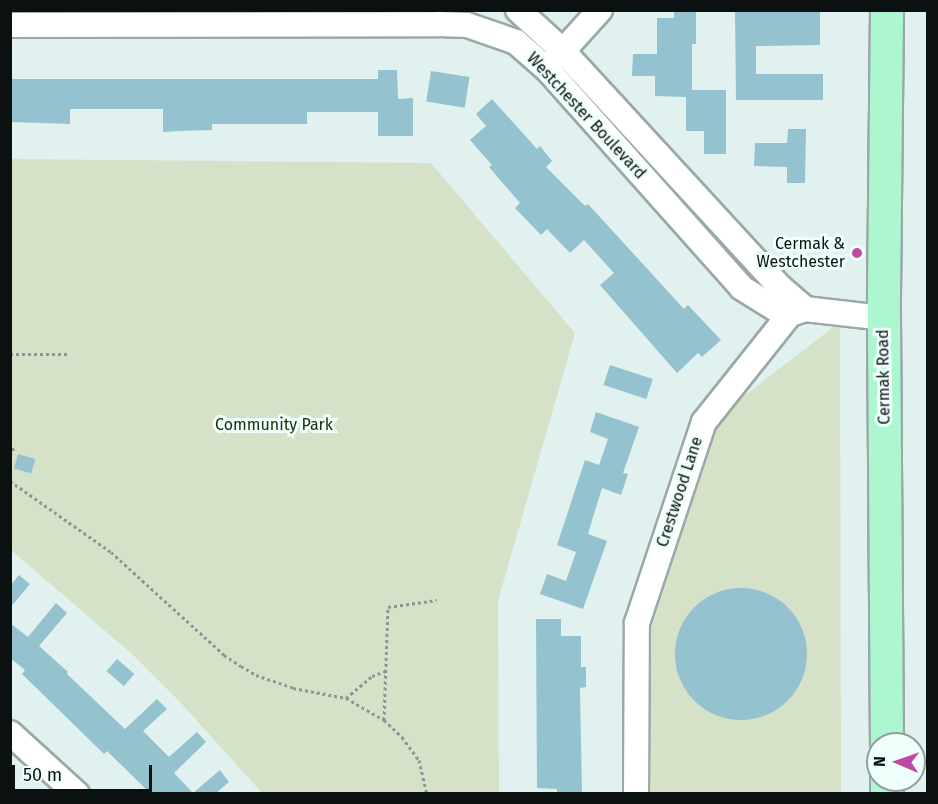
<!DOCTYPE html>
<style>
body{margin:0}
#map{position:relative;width:938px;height:804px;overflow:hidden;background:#e0f1ef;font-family:"Fira Sans",sans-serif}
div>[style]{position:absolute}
.green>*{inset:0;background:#d6e2c8}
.building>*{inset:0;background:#95c2cf;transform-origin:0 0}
.round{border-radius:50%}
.path>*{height:3px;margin-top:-1.5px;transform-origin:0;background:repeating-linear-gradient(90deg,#8b9796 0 3px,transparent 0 6px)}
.roads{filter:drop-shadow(2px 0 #9aa9a7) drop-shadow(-2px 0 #9aa9a7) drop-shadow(0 2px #9aa9a7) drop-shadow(0 -2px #9aa9a7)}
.minor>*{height:24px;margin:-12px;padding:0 12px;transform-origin:12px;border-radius:12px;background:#fff}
.major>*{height:32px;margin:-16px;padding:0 16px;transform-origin:16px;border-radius:16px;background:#adf7d0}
.dots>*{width:16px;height:16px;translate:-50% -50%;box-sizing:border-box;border:3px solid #eefffc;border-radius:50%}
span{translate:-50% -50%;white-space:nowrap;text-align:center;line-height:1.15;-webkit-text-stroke:6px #eefffc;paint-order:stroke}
.street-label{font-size:16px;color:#0b1010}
.poi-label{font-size:16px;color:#0b1010}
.right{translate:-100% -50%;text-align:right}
.park-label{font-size:16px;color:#202f07}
.frame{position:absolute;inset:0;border:12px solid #0b1010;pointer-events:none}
.north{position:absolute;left:866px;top:732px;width:60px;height:60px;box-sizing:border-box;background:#eefffc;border:2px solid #939f9e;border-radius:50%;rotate:272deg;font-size:16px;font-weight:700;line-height:24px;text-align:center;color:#0b1010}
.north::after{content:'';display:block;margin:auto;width:21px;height:27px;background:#bd4ba5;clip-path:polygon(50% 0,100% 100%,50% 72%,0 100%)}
.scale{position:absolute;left:12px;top:765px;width:140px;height:27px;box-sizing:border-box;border:3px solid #0b1010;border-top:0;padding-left:8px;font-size:18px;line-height:21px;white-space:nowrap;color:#0b1010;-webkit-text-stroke:4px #eefffc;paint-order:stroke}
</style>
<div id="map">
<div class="green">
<i style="clip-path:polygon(11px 159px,431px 163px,575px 333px,498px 601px,499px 793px,262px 793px,180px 702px,132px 654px,11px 550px)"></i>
<i style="clip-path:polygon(840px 322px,841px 793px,650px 793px,649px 630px,714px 419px)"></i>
</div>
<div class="building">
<i style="clip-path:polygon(674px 10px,696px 10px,696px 44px,692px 44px,692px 90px,726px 90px,726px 154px,704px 154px,704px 131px,686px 131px,686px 97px,655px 96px,655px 76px,632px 76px,633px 54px,657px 54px,657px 18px,674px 18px)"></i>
<i style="clip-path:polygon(735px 10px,820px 10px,820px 45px,756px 46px,756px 74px,823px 74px,823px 100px,736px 100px)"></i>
<i style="clip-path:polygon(378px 70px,397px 70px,398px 99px,413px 98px,413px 136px,378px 136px,378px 112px,307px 112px,307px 124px,212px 124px,212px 130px,180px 131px,163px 132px,163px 109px,70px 109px,70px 124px,12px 122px,10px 79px,378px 79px)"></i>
<i style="left:431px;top:71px;width:39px;height:31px;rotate:9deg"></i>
<i style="clip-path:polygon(492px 99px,537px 149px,540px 146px,552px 161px,546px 167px,585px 206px,588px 204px,684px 309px,688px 305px,721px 340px,702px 357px,698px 353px,677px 373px,600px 285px,614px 273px,584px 240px,570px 253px,547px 229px,541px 235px,515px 208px,520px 203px,489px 167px,492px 165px,470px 140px,486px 126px,476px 114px)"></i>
<i style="clip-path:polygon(788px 129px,806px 129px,805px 183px,787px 183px,787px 167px,754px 166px,755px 143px,787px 143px)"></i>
<i style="left:610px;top:365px;width:45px;height:21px;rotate:18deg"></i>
<i style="clip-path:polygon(596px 412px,639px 427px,623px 473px,628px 474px,621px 495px,602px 488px,593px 517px,588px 534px,607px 541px,583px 609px,540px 594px,547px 574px,566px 581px,576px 552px,557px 545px,585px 460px,599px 465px,608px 439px,590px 432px)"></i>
<i style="left:18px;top:454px;width:18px;height:15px;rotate:16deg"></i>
<i style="clip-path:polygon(19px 575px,30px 584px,10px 608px,10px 586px)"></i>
<i class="round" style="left:675px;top:588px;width:132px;height:132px"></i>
<i style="clip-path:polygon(56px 603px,67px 613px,39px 646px,68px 672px,67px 674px,125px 729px,157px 699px,167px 709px,143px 731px,169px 757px,197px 732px,206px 742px,174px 773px,193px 793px,220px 770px,229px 782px,215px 794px,151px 794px,107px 751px,104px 754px,22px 674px,25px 670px,10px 658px,10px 623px,28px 637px)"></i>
<i style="clip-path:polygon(536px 619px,561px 619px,561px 636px,581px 636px,581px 667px,586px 667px,586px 687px,580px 688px,582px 794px,557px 794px,557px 789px,537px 788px)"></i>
<i style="left:117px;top:659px;width:23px;height:16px;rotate:41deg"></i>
</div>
<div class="path">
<i style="left:10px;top:354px;width:57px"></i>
<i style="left:10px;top:456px;width:12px;rotate:-66deg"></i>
<i style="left:10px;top:481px;width:123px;rotate:35.1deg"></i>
<i style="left:111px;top:552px;width:153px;rotate:42.3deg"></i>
<i style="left:224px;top:655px;width:20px;rotate:33deg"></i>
<i style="left:241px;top:666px;width:17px;rotate:31deg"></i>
<i style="left:256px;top:675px;width:39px;rotate:19deg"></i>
<i style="left:293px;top:688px;width:54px;rotate:10.7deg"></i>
<i style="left:346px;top:698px;width:44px;rotate:30.1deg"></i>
<i style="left:384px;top:720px;width:25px;rotate:43deg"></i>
<i style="left:402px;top:737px;width:29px;rotate:54deg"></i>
<i style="left:419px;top:760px;width:35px;rotate:77deg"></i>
<i style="left:346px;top:698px;width:34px;rotate:-40deg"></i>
<i style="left:372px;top:676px;width:15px;rotate:-20deg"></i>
<i style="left:384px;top:720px;width:113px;rotate:-88deg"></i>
<i style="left:388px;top:607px;width:49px;rotate:-8.1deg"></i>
</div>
<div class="roads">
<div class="minor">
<i style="left:518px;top:10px;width:61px;rotate:42.3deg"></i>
<i style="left:563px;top:51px;width:321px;rotate:47.4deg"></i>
<i style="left:780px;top:287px;width:33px;rotate:41deg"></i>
<i style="left:10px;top:25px;width:428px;rotate:-0.1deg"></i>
<i style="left:438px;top:24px;width:29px;rotate:2deg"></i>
<i style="left:467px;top:25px;width:52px;rotate:19.1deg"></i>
<i style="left:516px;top:42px;width:41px;rotate:41.1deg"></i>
<i style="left:547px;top:69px;width:293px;rotate:48.3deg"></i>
<i style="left:742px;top:288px;width:53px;rotate:31.9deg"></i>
<i style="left:553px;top:62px;width:70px;rotate:-47.9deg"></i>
<i style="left:10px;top:733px;width:91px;rotate:42.3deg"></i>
<i style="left:636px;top:794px;width:171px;rotate:-89.7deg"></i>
<i style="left:637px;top:623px;width:212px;rotate:-71.6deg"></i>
<i style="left:704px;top:422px;width:138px;rotate:-51.5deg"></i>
<i style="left:790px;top:314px;width:16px;rotate:-18deg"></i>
<i style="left:805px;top:309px;width:80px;rotate:6.5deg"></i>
</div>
<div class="major">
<i style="left:887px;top:10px;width:308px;rotate:90.6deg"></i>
<i style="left:884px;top:318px;width:426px;rotate:89.6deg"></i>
<i style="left:887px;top:780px;width:14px;rotate:90deg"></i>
</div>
</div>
<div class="dots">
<i style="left:857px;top:253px;background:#bd4ba5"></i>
</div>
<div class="street-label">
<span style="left:586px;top:116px;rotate:47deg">Westchester Boulevard</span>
<span style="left:884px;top:377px;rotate:-91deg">Cermak Road</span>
<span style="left:680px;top:492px;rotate:-72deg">Crestwood Lane</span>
</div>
<div class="poi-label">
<span class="right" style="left:845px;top:253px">Cermak &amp;<br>Westchester</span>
</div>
<div class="park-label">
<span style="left:274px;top:425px">Community Park</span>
</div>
<div class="frame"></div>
<div class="north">N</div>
<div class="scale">50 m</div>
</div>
